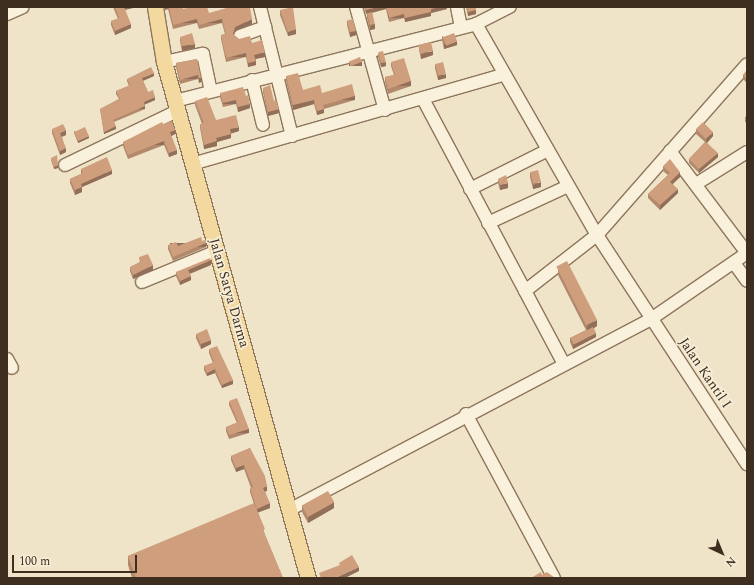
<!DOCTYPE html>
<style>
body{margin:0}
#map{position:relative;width:754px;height:585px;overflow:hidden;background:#f0e4c8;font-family:Spectral,serif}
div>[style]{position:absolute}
.roads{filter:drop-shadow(1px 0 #8d765c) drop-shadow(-1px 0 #8d765c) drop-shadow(0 1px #8d765c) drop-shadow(0 -1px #8d765c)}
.minor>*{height:12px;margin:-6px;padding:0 6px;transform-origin:6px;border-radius:6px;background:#faf1dc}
.major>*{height:15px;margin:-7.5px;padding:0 7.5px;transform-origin:7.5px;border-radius:7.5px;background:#f3d9a0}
.wall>*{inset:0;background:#b2896c}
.shaded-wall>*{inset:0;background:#916f58;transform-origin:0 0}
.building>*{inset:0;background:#cf9f7d;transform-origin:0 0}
span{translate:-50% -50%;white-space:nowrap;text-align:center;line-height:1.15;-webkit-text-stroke:3.5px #f7eed8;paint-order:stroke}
.street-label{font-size:14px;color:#3d2e20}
.frame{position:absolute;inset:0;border:8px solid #3d2e20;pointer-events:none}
.north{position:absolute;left:702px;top:533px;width:40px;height:40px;-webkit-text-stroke:3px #f7eed8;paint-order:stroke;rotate:136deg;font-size:11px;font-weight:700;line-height:16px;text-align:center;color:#3d2e20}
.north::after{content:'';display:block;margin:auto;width:14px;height:18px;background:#3d2e20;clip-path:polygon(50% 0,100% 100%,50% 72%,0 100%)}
.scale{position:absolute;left:12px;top:555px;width:125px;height:18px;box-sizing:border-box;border:2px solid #3d2e20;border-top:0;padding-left:5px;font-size:12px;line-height:14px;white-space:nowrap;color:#3d2e20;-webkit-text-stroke:3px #f7eed8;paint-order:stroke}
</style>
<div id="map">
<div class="roads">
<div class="minor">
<i style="left:260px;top:7px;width:133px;rotate:76.1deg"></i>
<i style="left:356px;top:7px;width:107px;rotate:74.3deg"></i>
<i style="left:457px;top:7px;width:20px;rotate:79deg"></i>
<i style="left:7px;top:14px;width:17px;rotate:-24deg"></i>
<i style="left:476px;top:24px;width:243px;rotate:60.2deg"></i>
<i style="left:597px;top:235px;width:274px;rotate:56.8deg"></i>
<i style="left:240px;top:36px;width:27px;rotate:-20deg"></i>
<i style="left:164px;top:62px;width:40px;rotate:-12deg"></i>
<i style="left:203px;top:54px;width:38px;rotate:78deg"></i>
<i style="left:252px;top:80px;width:46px;rotate:76.3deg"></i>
<i style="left:423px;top:99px;width:300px;rotate:62deg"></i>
<i style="left:175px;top:101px;width:311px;rotate:-14.3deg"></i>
<i style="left:476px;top:24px;width:38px;rotate:-27deg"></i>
<i style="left:670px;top:151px;width:128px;rotate:53deg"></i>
<i style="left:192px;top:164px;width:323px;rotate:-16deg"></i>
<i style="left:65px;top:165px;width:124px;rotate:-25.7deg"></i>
<i style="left:696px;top:184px;width:60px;rotate:-32.1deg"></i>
<i style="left:470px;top:189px;width:87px;rotate:-26.6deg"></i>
<i style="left:488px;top:223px;width:88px;rotate:-24.8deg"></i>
<i style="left:734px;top:263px;width:22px;rotate:54deg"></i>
<i style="left:142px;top:282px;width:81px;rotate:-22.5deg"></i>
<i style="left:525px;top:291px;width:91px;rotate:-37.9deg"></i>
<i style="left:597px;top:235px;width:227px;rotate:-48.7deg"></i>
<i style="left:7px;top:359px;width:10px;rotate:61deg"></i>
<i style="left:466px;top:414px;width:186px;rotate:61.8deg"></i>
<i style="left:289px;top:510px;width:409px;rotate:-27.8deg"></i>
<i style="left:651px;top:319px;width:116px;rotate:-34.5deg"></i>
</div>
<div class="major">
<i style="left:155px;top:7px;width:56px;rotate:80.7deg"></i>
<i style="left:164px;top:62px;width:536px;rotate:74.41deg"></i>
</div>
</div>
<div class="wall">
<i style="clip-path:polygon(113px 7px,137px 7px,125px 10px,131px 28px,115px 35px,111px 25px,111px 21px,118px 19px)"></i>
<i style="clip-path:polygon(163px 7px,182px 7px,183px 9px,209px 13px,252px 24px,235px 31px,234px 35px,239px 39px,252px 43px,265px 57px,256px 59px,256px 65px,248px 67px,246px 57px,226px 62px,221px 39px,221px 35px,225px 34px,222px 23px,199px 29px,197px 23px,173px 29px,168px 9px,165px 10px)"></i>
<i style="clip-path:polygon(364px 7px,447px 7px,447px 9px,431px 13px,431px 16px,405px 22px,404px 18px,389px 22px,386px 9px,372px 13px,375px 29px,370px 30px,367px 18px,367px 14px,366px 14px)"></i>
<i style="clip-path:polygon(466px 7px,476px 7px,476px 14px,468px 16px)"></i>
<i style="clip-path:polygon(280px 10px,296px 34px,288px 36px,280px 15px)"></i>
<i style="clip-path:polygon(347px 20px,356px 35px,350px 37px,347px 25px)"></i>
<i style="clip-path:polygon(442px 36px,457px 45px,444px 49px,442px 40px)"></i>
<i style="clip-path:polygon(180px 37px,195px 48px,182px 51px,180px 41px)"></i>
<i style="clip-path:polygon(419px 46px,433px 55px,421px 59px,419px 50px)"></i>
<i style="clip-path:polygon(378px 53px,386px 66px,381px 67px,378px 57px)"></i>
<i style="clip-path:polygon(197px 59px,201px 82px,199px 83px,198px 79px,180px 84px,176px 67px,176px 63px)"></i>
<i style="clip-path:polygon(391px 62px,411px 86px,388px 94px,385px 82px,385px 77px,394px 75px,391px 66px)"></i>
<i style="clip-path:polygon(435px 64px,446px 78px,438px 80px,435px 68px)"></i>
<i style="clip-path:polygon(747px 70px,747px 83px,743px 79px,743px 75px)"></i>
<i style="clip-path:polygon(154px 76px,143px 81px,148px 92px,155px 100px,145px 104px,145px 109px,114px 122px,116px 129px,104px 134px,100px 109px,119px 99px,116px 94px,116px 91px,129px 86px,127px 81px,127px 79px)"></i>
<i style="clip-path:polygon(286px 76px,303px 90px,322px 93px,355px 100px,324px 109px,324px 113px,317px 115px,314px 104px,293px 110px,286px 81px)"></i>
<i style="clip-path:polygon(263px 88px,274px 101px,279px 113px,268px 116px,263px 92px)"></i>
<i style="clip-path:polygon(220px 93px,246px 96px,250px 108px,238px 112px,236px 104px,223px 107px,220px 97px)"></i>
<i style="clip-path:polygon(195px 101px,216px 120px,239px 131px,231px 133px,231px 138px,217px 142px,217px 146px,204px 149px,200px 128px,200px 124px,202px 124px,195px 105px)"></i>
<i style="clip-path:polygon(747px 116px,747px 123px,745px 122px,745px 117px)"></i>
<i style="clip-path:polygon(163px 124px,175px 134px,171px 136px,177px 154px,169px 157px,164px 145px,128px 159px,123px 146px,123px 142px)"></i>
<i style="clip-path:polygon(52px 129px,66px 135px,62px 137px,66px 152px,60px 155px,52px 133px)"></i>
<i style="clip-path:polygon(696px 129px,713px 136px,707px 143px,718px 157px,699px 173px,689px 163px,689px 159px,705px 142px,696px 134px)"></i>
<i style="clip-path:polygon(74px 131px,89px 138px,78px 143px,74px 133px)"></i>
<i style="clip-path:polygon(51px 158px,58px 168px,54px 169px,51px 160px)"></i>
<i style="clip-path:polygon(663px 166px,680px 177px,673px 184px,678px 193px,660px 210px,648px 198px,648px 194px,668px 175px,663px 171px)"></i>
<i style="clip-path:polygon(81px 169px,112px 174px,82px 187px,82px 192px,75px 195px,70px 183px,70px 179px,81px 174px)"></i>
<i style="clip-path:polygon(530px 172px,541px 187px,533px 189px,530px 177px)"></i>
<i style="clip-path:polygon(498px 179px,508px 188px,500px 190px,498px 183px)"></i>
<i style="clip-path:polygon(202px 241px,206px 247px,173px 261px,168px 249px,168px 245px,178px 246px)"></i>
<i style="clip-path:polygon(139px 257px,153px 270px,133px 279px,130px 271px,130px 267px,140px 262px)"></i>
<i style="clip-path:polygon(211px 265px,190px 274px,191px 280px,180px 285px,176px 276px,176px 272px)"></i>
<i style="clip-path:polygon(558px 269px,597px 326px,594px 328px,596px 337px,573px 349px,570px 342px,570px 338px,586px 330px,558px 275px)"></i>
<i style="clip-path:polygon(196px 334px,211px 344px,201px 349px,196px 338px)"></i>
<i style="clip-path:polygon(209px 349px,233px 384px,222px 388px,215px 373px,207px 376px,204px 370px,204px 366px,213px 363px,209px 353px)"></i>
<i style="clip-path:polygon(229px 401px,249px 433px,229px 439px,226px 431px,226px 427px,237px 423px,229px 405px)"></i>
<i style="clip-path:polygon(250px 448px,267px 491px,265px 491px,270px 508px,258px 512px,265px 535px,283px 578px,132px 578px,128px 565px,128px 556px,254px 504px,250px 492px,250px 488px,251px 488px,244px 469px,236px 472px,231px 460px,231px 456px)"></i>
<i style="clip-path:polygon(302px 505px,334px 508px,308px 523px,302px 512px)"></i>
</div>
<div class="shaded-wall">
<i style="clip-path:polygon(124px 7px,137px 7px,124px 10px)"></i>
<i style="clip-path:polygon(165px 7px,168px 7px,168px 9px,165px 10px)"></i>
<i style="clip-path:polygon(378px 7px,386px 7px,386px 9px,366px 14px,366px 10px)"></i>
<i style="clip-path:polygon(439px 7px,447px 7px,447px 9px,431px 13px,431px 16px,405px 22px,405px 18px,431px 9px)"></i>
<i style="clip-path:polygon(476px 10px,476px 14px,468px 16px,468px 12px)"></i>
<i style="left:404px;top:14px;width:4px;height:16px;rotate:90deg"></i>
<i style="left:197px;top:19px;width:4px;height:25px;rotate:90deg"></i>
<i style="left:222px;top:19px;width:4px;height:24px;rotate:90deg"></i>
<i style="clip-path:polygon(252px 19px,252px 24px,235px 31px,233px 38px,233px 34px,235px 27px)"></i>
<i style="clip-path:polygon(131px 24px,131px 28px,115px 35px,115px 31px)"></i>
<i style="clip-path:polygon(375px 24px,375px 29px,370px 30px,370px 26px)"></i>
<i style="clip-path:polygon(296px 29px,296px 34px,288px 36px,288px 32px)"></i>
<i style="clip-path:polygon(356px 31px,356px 35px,350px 37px,350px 32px)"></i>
<i style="clip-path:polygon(457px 41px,457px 45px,444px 49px,444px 44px)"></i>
<i style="clip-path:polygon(195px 44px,195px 48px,182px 51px,182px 46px)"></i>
<i style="clip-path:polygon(433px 51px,433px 55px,421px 59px,421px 54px)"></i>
<i style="clip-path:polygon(265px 52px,265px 57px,254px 59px,254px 55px)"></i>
<i style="left:246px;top:53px;width:4px;height:21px;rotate:90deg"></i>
<i style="clip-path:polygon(256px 61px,256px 65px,248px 67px,248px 63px)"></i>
<i style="left:362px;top:62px;width:4px;height:13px;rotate:90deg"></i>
<i style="clip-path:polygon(386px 62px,386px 66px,381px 67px,381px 63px)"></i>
<i style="clip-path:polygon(154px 73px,154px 76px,142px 81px,142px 78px)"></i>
<i style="clip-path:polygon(446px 74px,446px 78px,438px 80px,438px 76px)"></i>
<i style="left:198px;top:75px;width:4px;height:19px;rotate:90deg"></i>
<i style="clip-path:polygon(199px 78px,201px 78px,201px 82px,199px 83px)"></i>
<i style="left:411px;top:81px;width:5px;height:24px;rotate:90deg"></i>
<i style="left:355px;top:96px;width:4px;height:33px;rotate:90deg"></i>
<i style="clip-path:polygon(155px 97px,155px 100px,144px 105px,144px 102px)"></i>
<i style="left:236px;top:100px;width:4px;height:13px;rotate:90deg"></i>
<i style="clip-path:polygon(314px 100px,314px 104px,293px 110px,293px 105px)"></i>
<i style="clip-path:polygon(250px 104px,250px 108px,238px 112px,238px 107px)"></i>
<i style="left:145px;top:106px;width:3px;height:35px;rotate:90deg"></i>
<i style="clip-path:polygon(279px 109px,279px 113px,268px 116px,268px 112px)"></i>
<i style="clip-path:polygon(324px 109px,324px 113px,317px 115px,317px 111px)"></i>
<i style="clip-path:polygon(116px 126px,116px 129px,104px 134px,104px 132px)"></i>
<i style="clip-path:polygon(239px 127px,239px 131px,230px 134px,230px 129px)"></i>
<i style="clip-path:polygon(66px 130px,66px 135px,60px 137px,60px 133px)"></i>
<i style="clip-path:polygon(175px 130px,175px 134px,170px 137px,170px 132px)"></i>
<i style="clip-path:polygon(713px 132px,713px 136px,706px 144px,706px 139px)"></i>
<i style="clip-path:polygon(231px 134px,231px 138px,217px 142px,217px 146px,204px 149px,204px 145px,216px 138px)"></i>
<i style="clip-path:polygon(89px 136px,89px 138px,78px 143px,78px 140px)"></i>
<i style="left:164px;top:141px;width:4px;height:39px;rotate:90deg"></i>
<i style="clip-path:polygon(66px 148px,66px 152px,60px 155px,60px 151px)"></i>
<i style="clip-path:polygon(177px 150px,177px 154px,169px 157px,169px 153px)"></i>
<i style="clip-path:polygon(718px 153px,718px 157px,699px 173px,699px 169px)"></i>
<i style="clip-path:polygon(58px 165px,58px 168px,54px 169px,54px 167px)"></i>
<i style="clip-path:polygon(112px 170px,112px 174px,82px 187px,82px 192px,75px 195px,75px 190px,81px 184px)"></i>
<i style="clip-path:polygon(680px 172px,680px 177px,670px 186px,670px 182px)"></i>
<i style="clip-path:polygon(541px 182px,541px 187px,533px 189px,533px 185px)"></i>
<i style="clip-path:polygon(508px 183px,508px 188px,500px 190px,500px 185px)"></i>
<i style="clip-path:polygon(678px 189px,678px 193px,660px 210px,660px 205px)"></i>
<i style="left:206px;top:243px;width:4px;height:36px;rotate:90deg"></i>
<i style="clip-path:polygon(211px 260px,211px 265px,188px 274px,188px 270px)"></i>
<i style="clip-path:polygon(153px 265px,153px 270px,133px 279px,133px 275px)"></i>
<i style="clip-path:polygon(191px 276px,191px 280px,180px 285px,180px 281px)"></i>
<i style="clip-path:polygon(597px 320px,597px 326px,587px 332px,587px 325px)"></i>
<i style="clip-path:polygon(596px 333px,596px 337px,573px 349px,573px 344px)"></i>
<i style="clip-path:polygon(211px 340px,211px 344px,201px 349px,201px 344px)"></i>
<i style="clip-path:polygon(215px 369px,215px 373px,207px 376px,207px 373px)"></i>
<i style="clip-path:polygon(233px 380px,233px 384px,222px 388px,222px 385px)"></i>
<i style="left:249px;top:429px;width:4px;height:21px;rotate:90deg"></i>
<i style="clip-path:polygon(244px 465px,244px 469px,236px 472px,236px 468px)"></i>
<i style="clip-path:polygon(267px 486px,267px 491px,263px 492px,263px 488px)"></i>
<i style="clip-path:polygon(334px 502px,334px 508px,308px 523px,308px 516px)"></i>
<i style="clip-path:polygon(270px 503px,270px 508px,257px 513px,257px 509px)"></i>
<i style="clip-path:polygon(359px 567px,359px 571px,345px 578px,335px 578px)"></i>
</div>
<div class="building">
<i style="clip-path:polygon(115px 7px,124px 7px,131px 24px,115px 31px,111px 21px,119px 18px)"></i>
<i style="clip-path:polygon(169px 7px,182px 7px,183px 9px,191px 7px,207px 7px,209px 13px,230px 7px,250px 7px,252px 19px,235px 27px,233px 34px,239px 39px,250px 36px,252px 43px,262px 40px,265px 52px,254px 55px,256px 61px,248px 63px,246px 53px,226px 58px,221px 35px,226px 34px,222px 19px,199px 25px,197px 19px,173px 25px)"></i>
<i style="clip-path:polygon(293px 7px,296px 29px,288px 32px,280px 10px)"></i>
<i style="clip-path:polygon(365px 7px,378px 7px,366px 10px)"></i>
<i style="clip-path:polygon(387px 7px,439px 7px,431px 9px,431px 12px,405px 18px,404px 14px,389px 18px)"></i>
<i style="clip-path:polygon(467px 7px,476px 7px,476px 10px,468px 12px)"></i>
<i style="left:372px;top:12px;width:12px;height:5px;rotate:76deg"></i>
<i style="left:353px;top:19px;width:12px;height:6px;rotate:76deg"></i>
<i style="clip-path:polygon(192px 33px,195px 44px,182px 46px,180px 37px)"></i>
<i style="left:454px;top:33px;width:9px;height:12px;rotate:69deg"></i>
<i style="left:431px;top:42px;width:9px;height:13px;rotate:77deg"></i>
<i style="left:383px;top:51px;width:11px;height:5px;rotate:75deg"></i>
<i style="left:360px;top:57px;width:5px;height:12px;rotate:68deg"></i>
<i style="clip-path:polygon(404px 58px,411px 81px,388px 89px,385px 77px,395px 75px,391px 62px)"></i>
<i style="clip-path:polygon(197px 59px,201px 78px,199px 78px,198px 75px,180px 80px,176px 63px)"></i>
<i style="left:443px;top:62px;width:12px;height:8px;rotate:76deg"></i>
<i style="clip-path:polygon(151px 67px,154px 73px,142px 78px,148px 92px,153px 90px,155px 97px,144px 102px,145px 106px,113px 120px,116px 126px,104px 132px,100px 109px,120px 99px,116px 91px,130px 85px,127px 79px)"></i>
<i style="clip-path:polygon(747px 70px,747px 79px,743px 75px)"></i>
<i style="clip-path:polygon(298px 73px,303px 90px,320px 85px,322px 93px,352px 84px,355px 96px,323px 105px,324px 109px,317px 111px,314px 100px,293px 105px,286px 76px)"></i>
<i style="clip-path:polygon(270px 85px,274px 101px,276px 100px,279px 109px,268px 112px,263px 88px)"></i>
<i style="clip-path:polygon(243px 87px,246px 96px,248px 95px,250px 104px,238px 107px,236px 100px,223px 103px,220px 93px)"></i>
<i style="clip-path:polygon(207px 97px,216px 120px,236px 115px,239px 127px,230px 129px,231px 134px,216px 138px,217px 141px,204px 145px,200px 124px,204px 123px,195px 101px)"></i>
<i style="clip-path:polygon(172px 121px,175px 130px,170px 132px,177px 150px,169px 153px,164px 141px,128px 155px,123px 142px,162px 122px,163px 124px)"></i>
<i style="left:703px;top:122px;width:14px;height:10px;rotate:45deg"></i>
<i style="clip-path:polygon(63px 124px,66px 130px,60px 133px,66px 148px,60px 151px,52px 129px)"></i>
<i style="left:85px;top:127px;width:10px;height:12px;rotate:66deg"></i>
<i style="clip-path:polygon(706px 142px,718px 153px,699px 169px,689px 159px)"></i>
<i style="clip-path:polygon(57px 155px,58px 165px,54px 167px,51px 158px)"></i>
<i style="clip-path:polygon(107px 157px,112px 170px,81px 184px,82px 187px,75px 190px,70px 179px,83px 173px,81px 169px)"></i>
<i style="clip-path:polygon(670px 159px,680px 172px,670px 182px,678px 189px,660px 205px,648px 194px,670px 173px,663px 166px)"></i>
<i style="left:538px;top:170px;width:12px;height:8px;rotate:76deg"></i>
<i style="clip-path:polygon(506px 175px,508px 183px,500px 185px,498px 179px)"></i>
<i style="clip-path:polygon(201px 237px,202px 241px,205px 240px,206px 243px,173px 257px,168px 245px,176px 242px,178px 246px)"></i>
<i style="clip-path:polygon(148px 254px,153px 265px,133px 275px,130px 267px,141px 262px,139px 257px)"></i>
<i style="clip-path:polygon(210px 258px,211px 260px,188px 270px,191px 276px,180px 281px,176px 272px)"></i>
<i style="left:567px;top:261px;width:66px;height:12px;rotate:63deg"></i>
<i style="left:593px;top:327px;width:7px;height:25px;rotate:63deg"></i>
<i style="clip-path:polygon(207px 329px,211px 340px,201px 344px,196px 334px)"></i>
<i style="clip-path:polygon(217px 346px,233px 380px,222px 385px,215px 369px,207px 373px,204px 366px,214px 362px,209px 349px)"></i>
<i style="clip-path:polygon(237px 398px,249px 429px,229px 435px,226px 427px,238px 422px,229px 401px)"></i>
<i style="clip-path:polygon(250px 448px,265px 476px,267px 486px,263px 488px,270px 503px,257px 509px,250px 488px,253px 487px,244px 465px,236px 468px,231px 456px)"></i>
<i style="left:328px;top:491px;width:13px;height:30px;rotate:61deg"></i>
<i style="clip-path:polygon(254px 503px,265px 529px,263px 530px,283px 578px,136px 578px,128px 556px)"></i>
<i style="clip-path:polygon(352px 555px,359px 567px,335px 578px,321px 578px,319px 573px,340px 565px,339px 563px)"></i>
<i style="clip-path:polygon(541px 572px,542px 575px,547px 572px,555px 578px,531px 578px)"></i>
</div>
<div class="street-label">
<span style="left:229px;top:293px;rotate:74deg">Jalan Satya Darma</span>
<span style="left:705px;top:373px;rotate:56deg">Jalan Kantil I</span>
</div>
<div class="frame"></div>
<div class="north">N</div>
<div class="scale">100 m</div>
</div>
